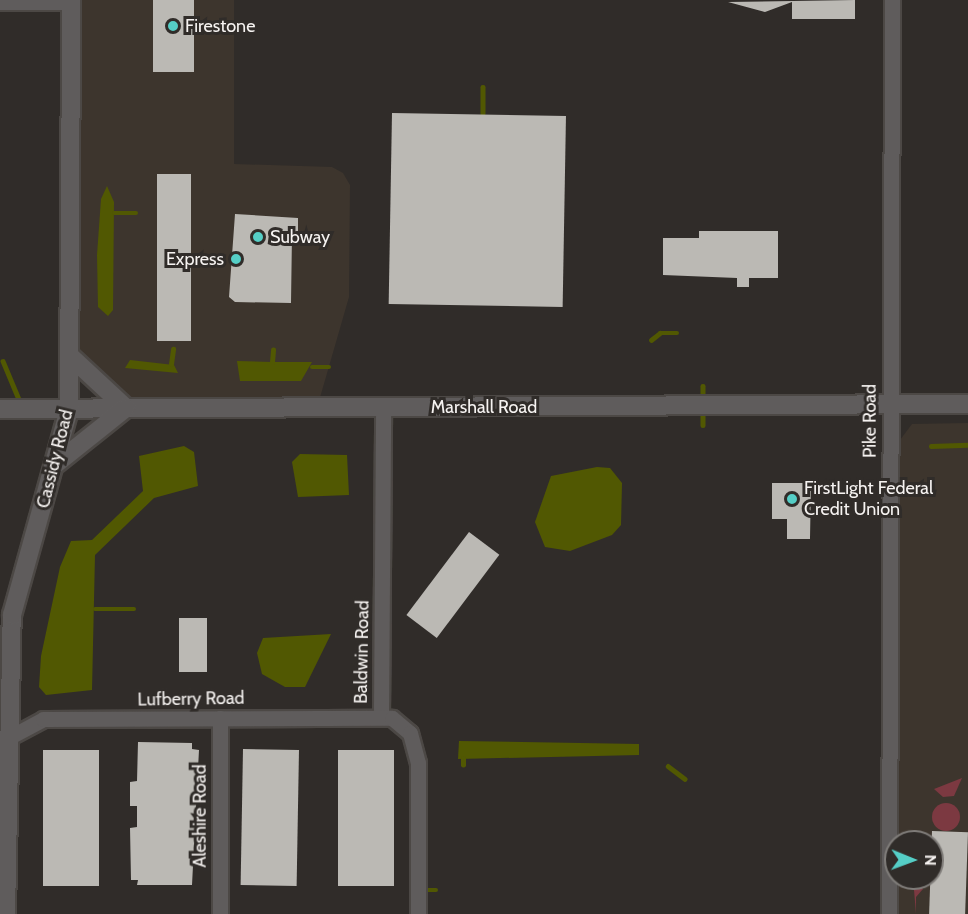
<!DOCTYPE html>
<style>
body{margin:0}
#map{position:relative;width:968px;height:914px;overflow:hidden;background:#302c29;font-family:Cabin,sans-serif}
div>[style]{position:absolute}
.built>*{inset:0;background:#3d352d}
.green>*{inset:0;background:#7c3941}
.round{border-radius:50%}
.water>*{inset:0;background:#515802}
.stream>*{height:4.5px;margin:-2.25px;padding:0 2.25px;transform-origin:2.25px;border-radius:2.25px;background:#515802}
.building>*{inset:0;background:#bbb9b4;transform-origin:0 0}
.roads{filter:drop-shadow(2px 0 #4c4845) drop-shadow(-2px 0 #4c4845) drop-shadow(0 2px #4c4845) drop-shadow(0 -2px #4c4845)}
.minor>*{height:15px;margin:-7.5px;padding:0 7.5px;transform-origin:7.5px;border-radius:7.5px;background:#5f5c5c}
.tertiary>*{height:18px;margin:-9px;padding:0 9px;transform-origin:9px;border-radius:9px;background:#5f5c5c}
.dots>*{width:16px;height:16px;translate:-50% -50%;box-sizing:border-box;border:3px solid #302c29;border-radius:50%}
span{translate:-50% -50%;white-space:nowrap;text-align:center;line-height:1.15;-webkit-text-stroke:6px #302c29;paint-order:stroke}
.poi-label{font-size:18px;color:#f6f3f1}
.left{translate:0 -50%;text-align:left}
.right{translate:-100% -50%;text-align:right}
.street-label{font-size:18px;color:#f6f3f1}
.north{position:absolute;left:884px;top:830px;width:60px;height:60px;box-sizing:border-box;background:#302c29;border:2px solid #7f7c79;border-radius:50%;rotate:91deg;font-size:16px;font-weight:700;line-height:24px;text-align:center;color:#f6f3f1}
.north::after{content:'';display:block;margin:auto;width:21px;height:27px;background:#55cec6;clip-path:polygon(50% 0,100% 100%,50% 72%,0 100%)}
</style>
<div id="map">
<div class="built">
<i style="clip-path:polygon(71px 0,234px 0,234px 164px,332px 167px,343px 173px,350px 185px,349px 297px,317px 408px,126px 408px,70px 356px)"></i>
<i style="clip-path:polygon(968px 423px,968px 914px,897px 914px,897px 878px,932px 878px,932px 842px,897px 842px,900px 440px,912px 424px)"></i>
</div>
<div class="green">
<i style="clip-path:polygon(962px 778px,954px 796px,943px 797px,934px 789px)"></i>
<i class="round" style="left:932px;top:803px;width:28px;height:28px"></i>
<i style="clip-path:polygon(913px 878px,923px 889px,916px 897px,916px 914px)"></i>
</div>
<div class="water">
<i style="clip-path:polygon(107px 186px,114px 202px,113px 310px,108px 316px,98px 307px,97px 255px,101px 199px)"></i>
<i style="clip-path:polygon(130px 360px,174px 365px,178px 373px,125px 368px)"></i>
<i style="clip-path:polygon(237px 361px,272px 362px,312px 362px,301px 381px,240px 381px)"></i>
<i style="clip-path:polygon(184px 446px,194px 452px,198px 486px,154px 498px,95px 555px,92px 690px,46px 695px,39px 687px,41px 656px,60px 567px,71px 541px,92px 540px,143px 491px,139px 456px)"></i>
<i style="clip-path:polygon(300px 454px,347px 455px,349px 495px,298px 497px,292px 462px)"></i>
<i style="clip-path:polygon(597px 467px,610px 468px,622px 483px,621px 525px,612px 535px,570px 551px,545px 547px,535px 522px,551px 476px)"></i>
<i style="clip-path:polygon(331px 634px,305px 687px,285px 687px,262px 674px,257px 653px,263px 638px)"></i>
<i style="clip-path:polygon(459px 741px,639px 744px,639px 755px,458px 759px)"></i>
</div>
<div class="stream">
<i style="left:483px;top:87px;width:26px;rotate:90deg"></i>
<i style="left:114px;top:213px;width:22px"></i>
<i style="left:651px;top:340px;width:11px;rotate:-38deg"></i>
<i style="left:660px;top:333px;width:17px"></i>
<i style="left:3px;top:361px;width:47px;rotate:67.3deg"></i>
<i style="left:272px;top:362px;width:12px;rotate:-85deg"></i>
<i style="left:171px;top:364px;width:15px;rotate:-82deg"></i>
<i style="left:312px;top:367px;width:17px"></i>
<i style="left:703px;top:386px;width:16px;rotate:90deg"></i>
<i style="left:703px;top:410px;width:15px;rotate:90deg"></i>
<i style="left:931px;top:446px;width:37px;rotate:-2deg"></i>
<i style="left:95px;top:609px;width:39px"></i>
<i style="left:463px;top:765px;width:6px;rotate:-90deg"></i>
<i style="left:668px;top:766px;width:21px;rotate:37deg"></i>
<i style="left:420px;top:890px;width:16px"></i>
</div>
<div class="building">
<i style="left:153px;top:0;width:41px;height:72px"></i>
<i style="clip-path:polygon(855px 0,855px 19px,792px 19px,792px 2px,765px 12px,728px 2px)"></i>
<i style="left:392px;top:113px;width:174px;height:191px;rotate:1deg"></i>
<i style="left:157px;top:174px;width:34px;height:167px"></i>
<i style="clip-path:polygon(235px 214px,298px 218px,298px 235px,292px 235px,291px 303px,235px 302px,229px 297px)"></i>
<i style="clip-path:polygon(699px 231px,778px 231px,778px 278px,749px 278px,749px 287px,737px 287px,737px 278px,663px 275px,663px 238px,699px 238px)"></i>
<i style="clip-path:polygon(772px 483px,811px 483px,810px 539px,787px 539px,787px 519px,772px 519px)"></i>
<i style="left:469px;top:532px;width:38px;height:104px;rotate:37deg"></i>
<i style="left:179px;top:618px;width:28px;height:54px"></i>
<i style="clip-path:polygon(138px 742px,192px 743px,192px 749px,199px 750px,192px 885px,137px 885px,138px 880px,131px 880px,130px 828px,137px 827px,137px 806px,130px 806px,130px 782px,137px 781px)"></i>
<i style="left:243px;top:749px;width:56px;height:136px;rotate:1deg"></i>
<i style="left:43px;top:750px;width:56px;height:136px"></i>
<i style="left:394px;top:750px;width:136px;height:56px;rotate:90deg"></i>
<i style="left:932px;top:831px;width:36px;height:83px;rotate:2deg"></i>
</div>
<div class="roads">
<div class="minor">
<i style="left:0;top:2px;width:71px"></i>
<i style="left:381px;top:716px;width:309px;rotate:-89.6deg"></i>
<i style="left:8px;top:738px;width:40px;rotate:-28deg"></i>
<i style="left:43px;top:719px;width:349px;rotate:-0.2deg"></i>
<i style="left:392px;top:718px;width:23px;rotate:40deg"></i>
<i style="left:410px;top:733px;width:31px;rotate:75deg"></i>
<i style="left:418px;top:763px;width:151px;rotate:90deg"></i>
<i style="left:220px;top:914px;width:196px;rotate:-90deg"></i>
<i style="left:889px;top:914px;width:914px;rotate:-89.81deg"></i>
</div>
<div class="tertiary">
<i style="left:70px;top:356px;width:76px;rotate:42.9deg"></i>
<i style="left:0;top:409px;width:968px;rotate:-0.3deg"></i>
<i style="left:57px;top:463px;width:88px;rotate:-38.6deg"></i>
<i style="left:6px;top:914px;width:299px;rotate:-88.9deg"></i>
<i style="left:12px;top:615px;width:214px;rotate:-74.5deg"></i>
<i style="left:69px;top:409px;width:409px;rotate:-89.7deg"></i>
</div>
</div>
<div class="dots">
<i style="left:173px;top:26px;background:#55cec6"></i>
<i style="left:258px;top:237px;background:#55cec6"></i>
<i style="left:236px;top:259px;background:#55cec6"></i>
<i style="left:792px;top:499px;background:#55cec6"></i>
</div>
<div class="poi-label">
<span class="left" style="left:185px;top:26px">Firestone</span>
<span class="left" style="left:270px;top:237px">Subway</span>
<span class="right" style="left:224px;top:259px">Express</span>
<span class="left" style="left:804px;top:499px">FirstLight Federal<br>Credit Union</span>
</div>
<div class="street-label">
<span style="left:484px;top:407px">Marshall Road</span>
<span style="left:870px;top:421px;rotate:-90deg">Pike Road</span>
<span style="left:55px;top:459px;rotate:-76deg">Cassidy Road</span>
<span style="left:362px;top:652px;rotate:-89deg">Baldwin Road</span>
<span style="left:191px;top:699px;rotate:-1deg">Lufberry Road</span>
<span style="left:200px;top:816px;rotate:-90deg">Aleshire Road</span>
</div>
<div class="north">N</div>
</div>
